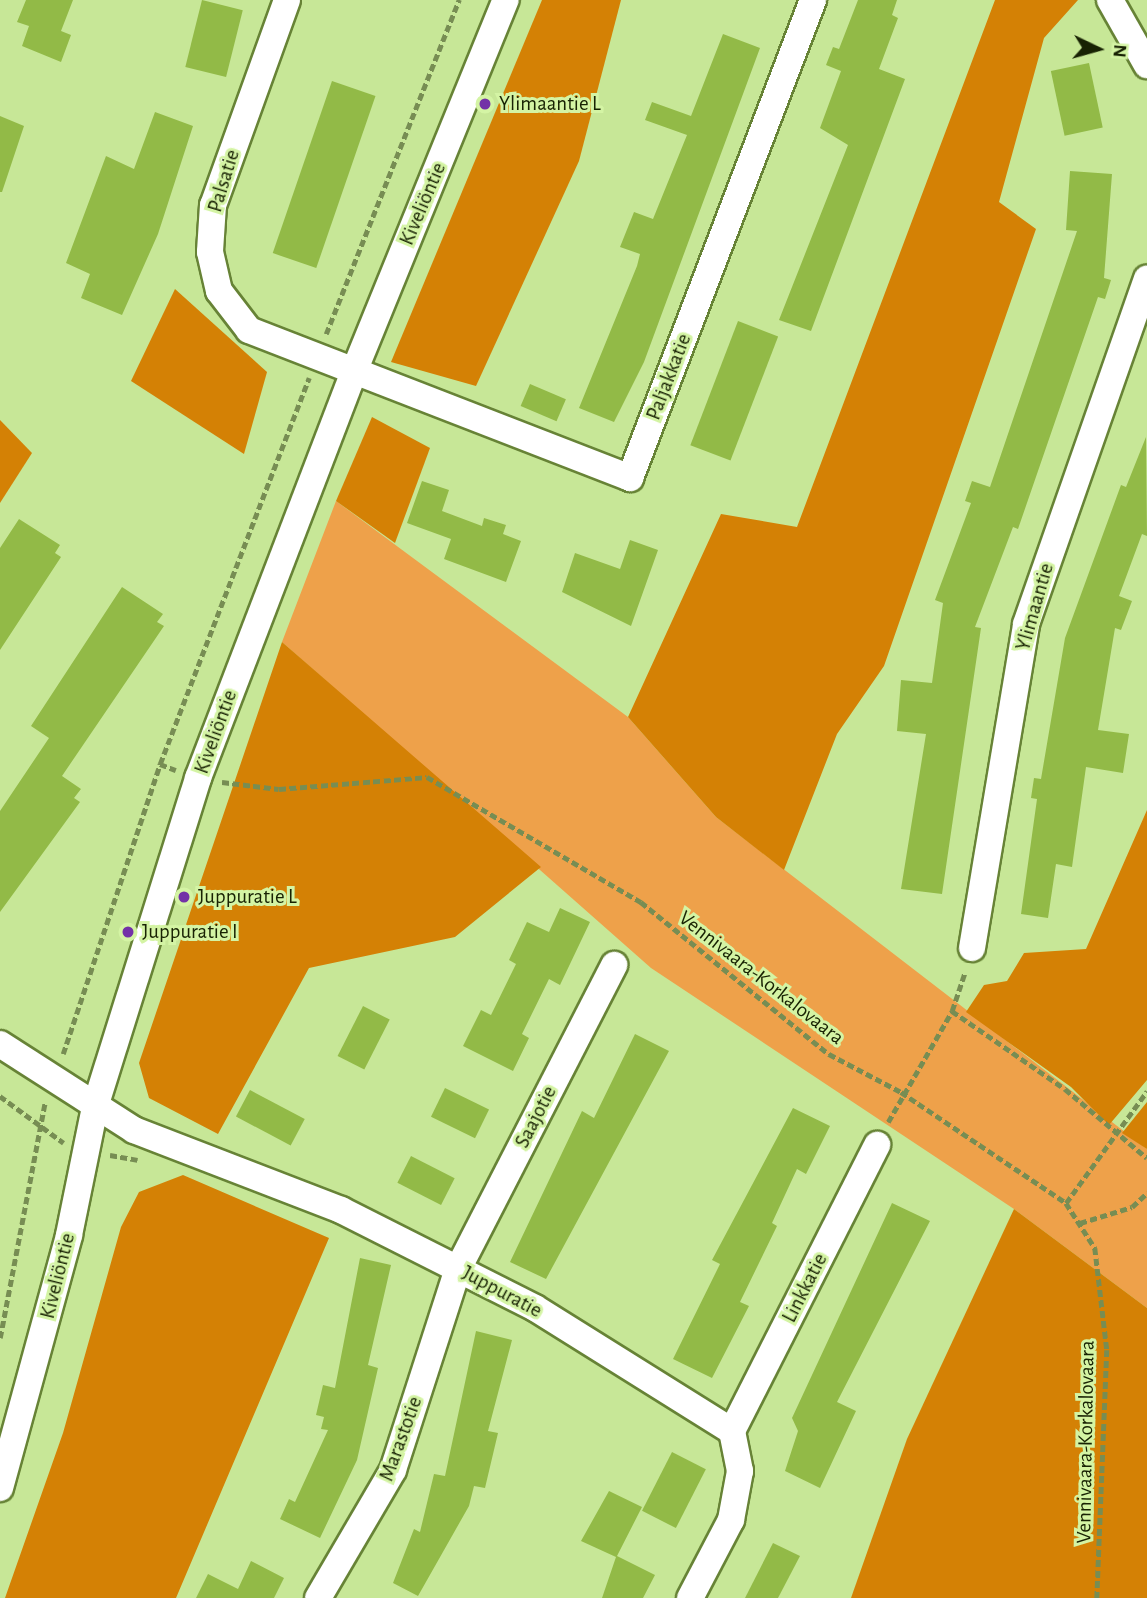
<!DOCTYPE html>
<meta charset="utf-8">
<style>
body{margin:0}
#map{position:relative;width:1147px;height:1598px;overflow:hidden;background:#c7e797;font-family:"Alegreya Sans",sans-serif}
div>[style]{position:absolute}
.green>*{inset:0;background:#eea14a}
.forest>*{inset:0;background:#d48105}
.building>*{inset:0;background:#92ba47;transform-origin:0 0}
.path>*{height:4.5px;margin-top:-2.25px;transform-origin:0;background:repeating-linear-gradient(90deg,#778d53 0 7px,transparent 0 10.5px)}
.roads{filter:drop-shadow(2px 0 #678336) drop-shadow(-2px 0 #678336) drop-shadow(0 2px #678336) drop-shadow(0 -2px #678336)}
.minor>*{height:26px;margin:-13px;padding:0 13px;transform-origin:13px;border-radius:13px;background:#fff}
.dots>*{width:19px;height:19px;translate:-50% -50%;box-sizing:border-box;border:4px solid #d4f4a4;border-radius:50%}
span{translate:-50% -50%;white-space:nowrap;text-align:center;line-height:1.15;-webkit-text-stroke:6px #d4f4a4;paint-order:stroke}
.poi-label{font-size:21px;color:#182203}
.left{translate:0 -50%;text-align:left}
.street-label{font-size:21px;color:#182203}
.north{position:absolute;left:1063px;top:14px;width:70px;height:70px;-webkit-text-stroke:5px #d4f4a4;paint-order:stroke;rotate:95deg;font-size:19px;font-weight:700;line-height:28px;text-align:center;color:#182203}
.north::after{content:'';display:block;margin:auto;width:24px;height:32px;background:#182203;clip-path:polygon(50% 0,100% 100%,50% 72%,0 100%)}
</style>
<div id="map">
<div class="green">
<i style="clip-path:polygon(336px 501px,628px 717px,716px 817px,1147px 1149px,1147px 1308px,1014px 1209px,651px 968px,282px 642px)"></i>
</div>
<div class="forest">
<i style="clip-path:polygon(542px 0,621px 0,579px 161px,476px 386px,391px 362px)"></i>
<i style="clip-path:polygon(995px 0,1078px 0,1044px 38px,999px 202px,1036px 229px,884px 666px,837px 734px,784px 870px,716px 817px,628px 717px,721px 514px,797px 527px)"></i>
<i style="clip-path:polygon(175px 289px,267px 372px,244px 454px,131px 381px)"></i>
<i style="clip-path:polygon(372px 417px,430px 448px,395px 543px,336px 501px)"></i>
<i style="clip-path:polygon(0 420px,32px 453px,0 503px)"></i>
<i style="clip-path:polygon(282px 642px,541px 867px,455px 937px,309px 968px,218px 1134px,149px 1098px,139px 1063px)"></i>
<i style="clip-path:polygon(1147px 810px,1147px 1080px,1109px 1125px,1071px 1087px,966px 1012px,984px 985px,1007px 981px,1024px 953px,1086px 949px)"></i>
<i style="clip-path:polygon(1147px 1102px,1147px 1149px,1122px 1133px)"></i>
<i style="clip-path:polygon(183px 1175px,329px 1238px,176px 1598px,5px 1598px,63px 1433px,121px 1227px,139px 1192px)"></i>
<i style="clip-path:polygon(1014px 1209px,1147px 1308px,1147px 1598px,851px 1598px,907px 1439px)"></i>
</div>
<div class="building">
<i style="clip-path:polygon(26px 0,73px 0,61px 31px,71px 35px,61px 62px,22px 46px,29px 26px,17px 22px)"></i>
<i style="left:202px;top:0;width:42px;height:69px;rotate:14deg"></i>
<i style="clip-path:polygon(858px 0,897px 0,892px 15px,898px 18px,879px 69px,905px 79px,811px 331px,779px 320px,848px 145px,820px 128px,841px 71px,826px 65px,833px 47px,839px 49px)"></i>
<i style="clip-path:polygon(723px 34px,760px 48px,644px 362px,614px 422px,579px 408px,637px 266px,640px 254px,620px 247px,634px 212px,653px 219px,687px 135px,645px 120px,652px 102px,691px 116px)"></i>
<i style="left:1089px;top:63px;width:66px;height:39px;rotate:78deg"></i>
<i style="left:332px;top:81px;width:46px;height:182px;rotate:19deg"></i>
<i style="clip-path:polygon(155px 112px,193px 126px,158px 234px,122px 315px,81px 298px,90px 274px,66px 263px,106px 156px,134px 169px)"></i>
<i style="clip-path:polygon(0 116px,24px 126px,2px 192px,0 192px)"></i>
<i style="clip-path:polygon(1070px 171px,1112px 174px,1104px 278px,1111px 280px,1105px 299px,1098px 297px,1018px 529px,1013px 527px,975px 627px,981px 628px,942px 894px,901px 889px,926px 734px,897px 731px,901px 680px,932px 683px,943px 603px,935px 600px,971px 503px,965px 501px,972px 481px,990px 487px,1077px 231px,1066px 230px)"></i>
<i style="left:738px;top:321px;width:43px;height:133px;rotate:21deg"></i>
<i style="left:530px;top:384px;width:39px;height:24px;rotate:23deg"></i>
<i style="clip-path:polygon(1146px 437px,1147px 536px,1142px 534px,1119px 596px,1132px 601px,1121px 630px,1115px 628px,1098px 730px,1129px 734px,1123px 773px,1086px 767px,1072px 867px,1056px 864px,1048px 918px,1021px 914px,1037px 799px,1031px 798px,1034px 778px,1041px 779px,1065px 638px,1121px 485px,1126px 487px)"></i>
<i style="clip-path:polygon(422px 481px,449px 490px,442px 511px,482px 526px,484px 518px,506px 525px,503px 534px,521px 541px,506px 582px,444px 559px,451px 539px,407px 523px)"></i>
<i style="clip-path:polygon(19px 519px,60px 545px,55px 553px,61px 557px,0 650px,0 548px)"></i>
<i style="clip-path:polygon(630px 540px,658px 550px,631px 626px,562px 592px,575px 553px,620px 569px)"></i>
<i style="clip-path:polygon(122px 587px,163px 614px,157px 622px,164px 626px,62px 776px,81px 789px,74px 798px,80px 802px,0 912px,0 811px,49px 738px,31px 726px)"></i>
<i style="clip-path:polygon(560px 908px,590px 922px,560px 985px,549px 979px,522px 1034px,529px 1038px,513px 1071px,463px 1046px,481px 1010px,491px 1015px,516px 964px,509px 960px,527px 922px,549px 932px)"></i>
<i style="left:363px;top:1006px;width:30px;height:56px;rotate:27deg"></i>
<i style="clip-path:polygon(635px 1034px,669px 1051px,546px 1279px,510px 1262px,582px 1111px,594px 1118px)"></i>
<i style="left:445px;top:1088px;width:49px;height:32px;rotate:26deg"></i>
<i style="left:250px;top:1090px;width:62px;height:30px;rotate:28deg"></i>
<i style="clip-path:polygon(793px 1108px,830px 1126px,806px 1174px,797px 1169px,772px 1223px,777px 1226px,740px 1302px,749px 1306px,712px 1378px,673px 1359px,720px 1264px,712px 1260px)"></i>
<i style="left:411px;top:1156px;width:49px;height:30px;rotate:27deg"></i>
<i style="clip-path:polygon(892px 1203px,930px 1221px,837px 1402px,856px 1411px,820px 1488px,785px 1471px,798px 1431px,792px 1418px)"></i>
<i style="clip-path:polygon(360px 1258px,391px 1265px,368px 1365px,378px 1368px,357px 1460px,320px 1538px,280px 1519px,289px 1499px,295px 1502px,328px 1430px,321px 1429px,324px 1417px,316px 1415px,323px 1385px,335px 1388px)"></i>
<i style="clip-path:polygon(476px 1331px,512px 1340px,488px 1431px,498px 1433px,485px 1488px,474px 1486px,469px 1506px,418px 1596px,393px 1583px,414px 1529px,420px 1532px,434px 1474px,445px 1476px)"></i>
<i style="left:672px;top:1452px;width:38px;height:66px;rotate:27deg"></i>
<i style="clip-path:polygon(609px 1491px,642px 1507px,617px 1556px,655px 1575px,643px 1598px,602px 1598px,616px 1557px,581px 1541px)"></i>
<i style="clip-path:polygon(773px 1543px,800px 1556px,778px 1598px,745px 1598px)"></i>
<i style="clip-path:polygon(251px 1561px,284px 1578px,274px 1598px,196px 1598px,208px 1574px,238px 1589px)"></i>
</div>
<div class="path">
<i style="left:326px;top:334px;width:360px;rotate:-68.3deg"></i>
<i style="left:160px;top:764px;width:17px;rotate:21deg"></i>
<i style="left:222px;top:782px;width:57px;rotate:7deg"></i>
<i style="left:279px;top:789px;width:148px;rotate:-4.6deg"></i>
<i style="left:427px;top:777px;width:248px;rotate:30.3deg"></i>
<i style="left:641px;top:902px;width:242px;rotate:39deg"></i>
<i style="left:829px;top:1054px;width:81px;rotate:27.8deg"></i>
<i style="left:901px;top:1092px;width:199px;rotate:33.9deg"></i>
<i style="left:1066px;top:1203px;width:54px;rotate:57.2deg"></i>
<i style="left:1095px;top:1248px;width:103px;rotate:83.3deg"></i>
<i style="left:1107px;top:1350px;width:248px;rotate:92.3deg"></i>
<i style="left:952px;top:1011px;width:137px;rotate:34.6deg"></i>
<i style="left:1065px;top:1089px;width:107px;rotate:40.1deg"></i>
<i style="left:63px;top:1054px;width:306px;rotate:-71.5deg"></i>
<i style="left:160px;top:764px;width:414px;rotate:-68.9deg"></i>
<i style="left:0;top:1096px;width:79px;rotate:36.3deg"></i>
<i style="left:888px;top:1122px;width:128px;rotate:-60deg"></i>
<i style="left:952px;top:1011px;width:41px;rotate:-71.6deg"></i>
<i style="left:110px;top:1155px;width:28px;rotate:10deg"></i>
<i style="left:1066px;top:1203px;width:138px;rotate:-54.1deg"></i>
<i style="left:1080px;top:1223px;width:54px;rotate:-17.1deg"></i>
<i style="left:1132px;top:1207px;width:21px;rotate:-43deg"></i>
<i style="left:0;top:1338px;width:241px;rotate:-79.2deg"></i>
</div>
<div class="roads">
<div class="minor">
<i style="left:287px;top:0;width:218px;rotate:109.8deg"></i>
<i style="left:213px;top:205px;width:47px;rotate:93.7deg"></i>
<i style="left:210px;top:252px;width:40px;rotate:77deg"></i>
<i style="left:219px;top:291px;width:49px;rotate:52.4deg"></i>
<i style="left:249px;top:330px;width:409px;rotate:21.2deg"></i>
<i style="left:630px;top:478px;width:512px;rotate:-69.05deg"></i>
<i style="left:1110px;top:0;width:75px;rotate:60.4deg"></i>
<i style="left:972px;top:948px;width:328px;rotate:-80.5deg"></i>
<i style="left:1026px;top:624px;width:366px;rotate:-70.7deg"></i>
<i style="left:0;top:1044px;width:159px;rotate:32.7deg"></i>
<i style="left:134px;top:1130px;width:222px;rotate:21.1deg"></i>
<i style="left:341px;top:1210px;width:217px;rotate:26.8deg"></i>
<i style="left:535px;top:1308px;width:232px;rotate:32deg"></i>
<i style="left:732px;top:1431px;width:41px;rotate:78.7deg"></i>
<i style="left:740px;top:1471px;width:50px;rotate:100.4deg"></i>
<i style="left:731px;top:1520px;width:88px;rotate:117.7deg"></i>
<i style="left:732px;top:1431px;width:321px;rotate:-63.1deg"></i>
<i style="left:0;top:1488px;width:262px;rotate:-74.7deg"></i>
<i style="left:69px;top:1235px;width:131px;rotate:-78.5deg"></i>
<i style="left:95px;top:1107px;width:345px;rotate:-72.6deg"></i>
<i style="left:198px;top:778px;width:433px;rotate:-69deg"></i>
<i style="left:353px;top:374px;width:404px;rotate:-67.8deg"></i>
<i style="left:318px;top:1598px;width:148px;rotate:-59.6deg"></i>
<i style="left:393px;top:1470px;width:211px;rotate:-72.1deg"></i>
<i style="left:458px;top:1269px;width:342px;rotate:-62.8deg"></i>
</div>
</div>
<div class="dots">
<i style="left:485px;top:104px;background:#7332a7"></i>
<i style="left:184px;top:897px;background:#7332a7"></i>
<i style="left:128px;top:932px;background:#7332a7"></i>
</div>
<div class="poi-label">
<span class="left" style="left:499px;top:104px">Ylimaantie L</span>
<span class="left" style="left:198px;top:897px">Juppuratie L</span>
<span class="left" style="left:142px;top:932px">Juppuratie I</span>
</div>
<div class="street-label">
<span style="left:224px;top:181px;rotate:-73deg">Palsatie</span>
<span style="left:423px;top:204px;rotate:-67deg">Kiveliöntie</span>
<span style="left:669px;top:377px;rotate:-69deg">Paljakkatie</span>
<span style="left:1035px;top:607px;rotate:-74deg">Ylimaantie</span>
<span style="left:216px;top:732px;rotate:-70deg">Kiveliöntie</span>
<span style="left:761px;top:978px;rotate:38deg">Vennivaara-Korkalovaara</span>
<span style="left:536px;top:1117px;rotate:-63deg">Saajotie</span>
<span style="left:58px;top:1276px;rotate:-76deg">Kiveliöntie</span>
<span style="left:805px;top:1288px;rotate:-63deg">Linkkatie</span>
<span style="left:502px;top:1292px;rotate:28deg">Juppuratie</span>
<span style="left:401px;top:1439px;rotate:-70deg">Marastotie</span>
<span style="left:1086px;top:1442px;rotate:-89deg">Vennivaara-Korkalovaara</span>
</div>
<div class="north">N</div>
</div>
